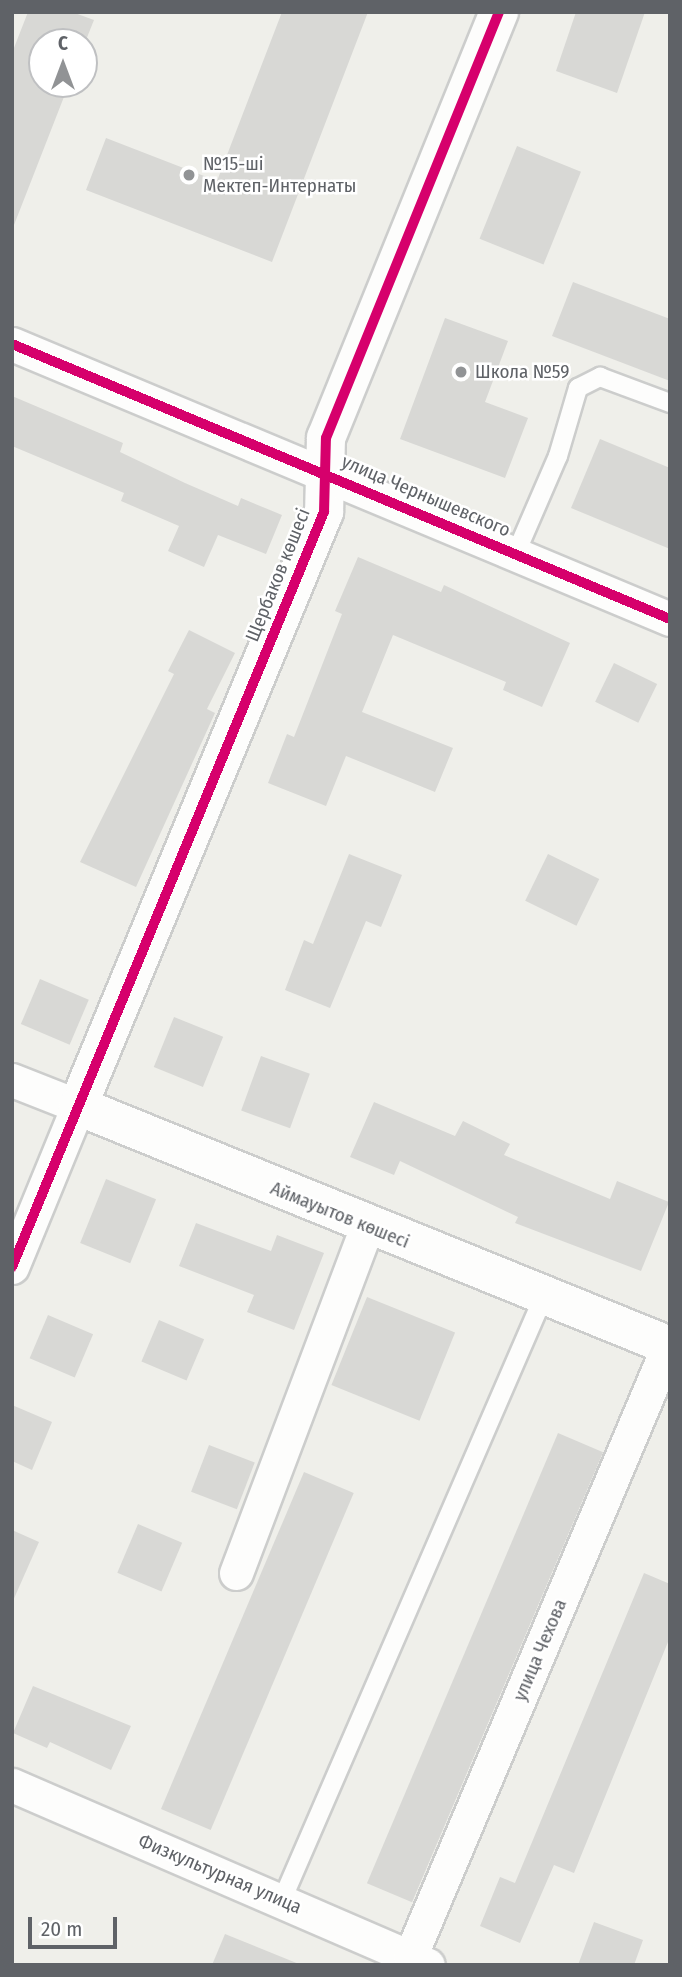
<!DOCTYPE html>
<meta charset="utf-8">
<style>
body{margin:0}
#map{position:relative;width:682px;height:1977px;overflow:hidden;background:#efefea;font-family:"Fira Sans Condensed",sans-serif}
div>[style]{position:absolute}
.building>*{inset:0;background:#d8d8d5;transform-origin:0 0}
.roads{filter:drop-shadow(2px 0 #cccdcc) drop-shadow(-2px 0 #cccdcc) drop-shadow(0 2px #cccdcc) drop-shadow(0 -2px #cccdcc)}
.lane>*{height:18px;margin:-9px;padding:0 9px;transform-origin:9px;border-radius:9px;background:#fdfdfc}
.street>*{height:33px;margin:-16.5px;padding:0 16.5px;transform-origin:16.5px;border-radius:16.5px;background:#fdfdfc}
.secondary>*{height:38px;margin:-19px;padding:0 19px;transform-origin:19px;border-radius:19px;background:#fdfdfc}
.cycleway>*{height:10px;margin:-5px;padding:0 5px;transform-origin:5px;border-radius:5px;background:#d6006c}
.dots>*{width:19px;height:19px;translate:-50% -50%;box-sizing:border-box;border:4px solid #fff;border-radius:50%}
span{translate:-50% -50%;white-space:nowrap;text-align:center;line-height:1.15;-webkit-text-stroke:5px #fff;paint-order:stroke}
.poi-label{font-size:19px;color:#5f6267}
.left{translate:0 -50%;text-align:left}
.street-label{font-size:19px;color:#5f6267}
.frame{position:absolute;inset:0;border:14px solid #5f6267;pointer-events:none}
.north{position:absolute;left:28px;top:28px;width:70px;height:70px;box-sizing:border-box;background:#fff;border:2px solid #bfc0c2;border-radius:50%;rotate:0deg;font-size:19px;font-weight:700;line-height:28px;text-align:center;color:#5f6267}
.north::after{content:'';display:block;margin:auto;width:24px;height:32px;background:#919395;clip-path:polygon(50% 0,100% 100%,50% 72%,0 100%)}
.scale{position:absolute;left:28px;top:1917px;width:89px;height:32px;box-sizing:border-box;border:4px solid #5f6267;border-top:0;padding-left:9px;font-size:21px;line-height:24px;white-space:nowrap;color:#5f6267;-webkit-text-stroke:5px #fff;paint-order:stroke}
</style>
<div id="map">
<div class="building">
<i style="clip-path:polygon(28px 12px,72px 12px,94px 20px,84px 45px,42px 42px,42px 84px,69px 84px,14px 225px,12px 53px)"></i>
<i style="clip-path:polygon(282px 12px,368px 12px,272px 262px,86px 190px,106px 138px,217px 181px)"></i>
<i style="clip-path:polygon(576px 12px,645px 12px,617px 93px,556px 71px)"></i>
<i style="left:517px;top:146px;width:69px;height:100px;rotate:22deg"></i>
<i style="clip-path:polygon(573px 282px,670px 319px,670px 381px,552px 336px)"></i>
<i style="clip-path:polygon(445px 318px,508px 341px,485px 402px,528px 418px,505px 478px,400px 439px)"></i>
<i style="clip-path:polygon(12px 396px,123px 443px,120px 452px,185px 483px,238px 506px,241px 498px,282px 515px,266px 554px,218px 535px,204px 567px,168px 551px,179px 526px,121px 501px,124px 493px,12px 446px)"></i>
<i style="clip-path:polygon(600px 439px,670px 468px,670px 549px,571px 508px)"></i>
<i style="clip-path:polygon(358px 557px,441px 592px,444px 585px,570px 643px,542px 707px,503px 690px,506px 682px,393px 635px,362px 712px,453px 748px,435px 792px,346px 756px,326px 806px,268px 783px,287px 734px,294px 737px,342px 614px,335px 611px)"></i>
<i style="clip-path:polygon(189px 630px,235px 653px,207px 709px,215px 713px,136px 887px,80px 862px,174px 674px,168px 671px)"></i>
<i style="left:614px;top:663px;width:48px;height:43px;rotate:26deg"></i>
<i style="clip-path:polygon(349px 854px,402px 875px,381px 927px,366px 921px,330px 1008px,285px 990px,304px 940px,313px 944px)"></i>
<i style="left:548px;top:854px;width:57px;height:52px;rotate:26deg"></i>
<i style="left:40px;top:979px;width:53px;height:49px;rotate:23deg"></i>
<i style="left:174px;top:1017px;width:53px;height:54px;rotate:22deg"></i>
<i style="left:261px;top:1056px;width:52px;height:58px;rotate:20deg"></i>
<i style="clip-path:polygon(374px 1102px,455px 1136px,463px 1121px,510px 1144px,504px 1155px,610px 1199px,617px 1181px,669px 1202px,641px 1271px,515px 1223px,518px 1217px,400px 1161px,394px 1175px,350px 1157px)"></i>
<i style="left:106px;top:1179px;width:54px;height:69px;rotate:22deg"></i>
<i style="clip-path:polygon(196px 1223px,271px 1251px,277px 1235px,324px 1253px,294px 1330px,247px 1312px,254px 1295px,179px 1266px)"></i>
<i style="left:367px;top:1297px;width:95px;height:95px;rotate:22deg"></i>
<i style="left:48px;top:1315px;width:49px;height:47px;rotate:23deg"></i>
<i style="left:159px;top:1320px;width:49px;height:45px;rotate:23deg"></i>
<i style="clip-path:polygon(12px 1405px,52px 1422px,32px 1470px,12px 1461px)"></i>
<i style="left:558px;top:1433px;width:49px;height:489px;rotate:23deg"></i>
<i style="left:209px;top:1445px;width:49px;height:50px;rotate:21deg"></i>
<i style="left:304px;top:1472px;width:54px;height:366px;rotate:23deg"></i>
<i style="left:138px;top:1524px;width:48px;height:53px;rotate:23deg"></i>
<i style="clip-path:polygon(12px 1530px,39px 1542px,12px 1603px)"></i>
<i style="clip-path:polygon(644px 1573px,670px 1584px,670px 1637px,574px 1873px,554px 1865px,520px 1943px,480px 1926px,500px 1877px,515px 1883px)"></i>
<i style="clip-path:polygon(33px 1686px,131px 1726px,111px 1770px,50px 1742px,47px 1748px,13px 1733px)"></i>
<i style="clip-path:polygon(594px 1922px,643px 1940px,634px 1965px,578px 1965px)"></i>
<i style="clip-path:polygon(225px 1934px,299px 1964px,299px 1965px,212px 1965px)"></i>
</div>
<div class="roads">
<div class="lane">
<i style="left:516px;top:553px;width:106px;rotate:-66.6deg"></i>
<i style="left:558px;top:456px;width:71px;rotate:-73.6deg"></i>
<i style="left:578px;top:388px;width:25px;rotate:-27deg"></i>
<i style="left:600px;top:377px;width:75px;rotate:20.4deg"></i>
<i style="left:282px;top:1900px;width:656px;rotate:-66.56deg"></i>
</div>
<div class="street">
<i style="left:12px;top:344px;width:713px;rotate:22.68deg"></i>
<i style="left:12px;top:1080px;width:71px;rotate:21.5deg"></i>
<i style="left:78px;top:1106px;width:174px;rotate:112.3deg"></i>
<i style="left:236px;top:1573px;width:370px;rotate:-69.3deg"></i>
<i style="left:12px;top:1785px;width:453px;rotate:23.4deg"></i>
<i style="left:410px;top:1957px;width:668px;rotate:-67.08deg"></i>
</div>
<div class="secondary">
<i style="left:499px;top:12px;width:460px;rotate:112.1deg"></i>
<i style="left:326px;top:438px;width:74px;rotate:91.5deg"></i>
<i style="left:324px;top:512px;width:643px;rotate:112.5deg"></i>
<i style="left:78px;top:1106px;width:639px;rotate:22.07deg"></i>
</div>
</div>
<div class="cycleway">
<i style="left:12px;top:344px;width:713px;rotate:22.68deg"></i>
<i style="left:12px;top:1267px;width:817px;rotate:-67.55deg"></i>
<i style="left:324px;top:512px;width:74px;rotate:-88.5deg"></i>
<i style="left:326px;top:438px;width:460px;rotate:-67.9deg"></i>
</div>
<div class="dots">
<i style="left:189px;top:175px;background:#919395"></i>
<i style="left:461px;top:372px;background:#919395"></i>
</div>
<div class="poi-label">
<span class="left" style="left:203px;top:175px">№15-ші<br>Мектеп-Интернаты</span>
<span class="left" style="left:475px;top:372px">Школа №59</span>
</div>
<div class="street-label">
<span style="left:426px;top:496px;rotate:23deg">улица Чернышевского</span>
<span style="left:278px;top:575px;rotate:-68deg">Щербаков көшесі</span>
<span style="left:340px;top:1215px;rotate:22deg">Аймауытов көшесі</span>
<span style="left:540px;top:1650px;rotate:-67deg">улица Чехова</span>
<span style="left:220px;top:1874px;rotate:23deg">Физкультурная улица</span>
</div>
<div class="frame"></div>
<div class="north">С</div>
<div class="scale">20 m</div>
</div>
